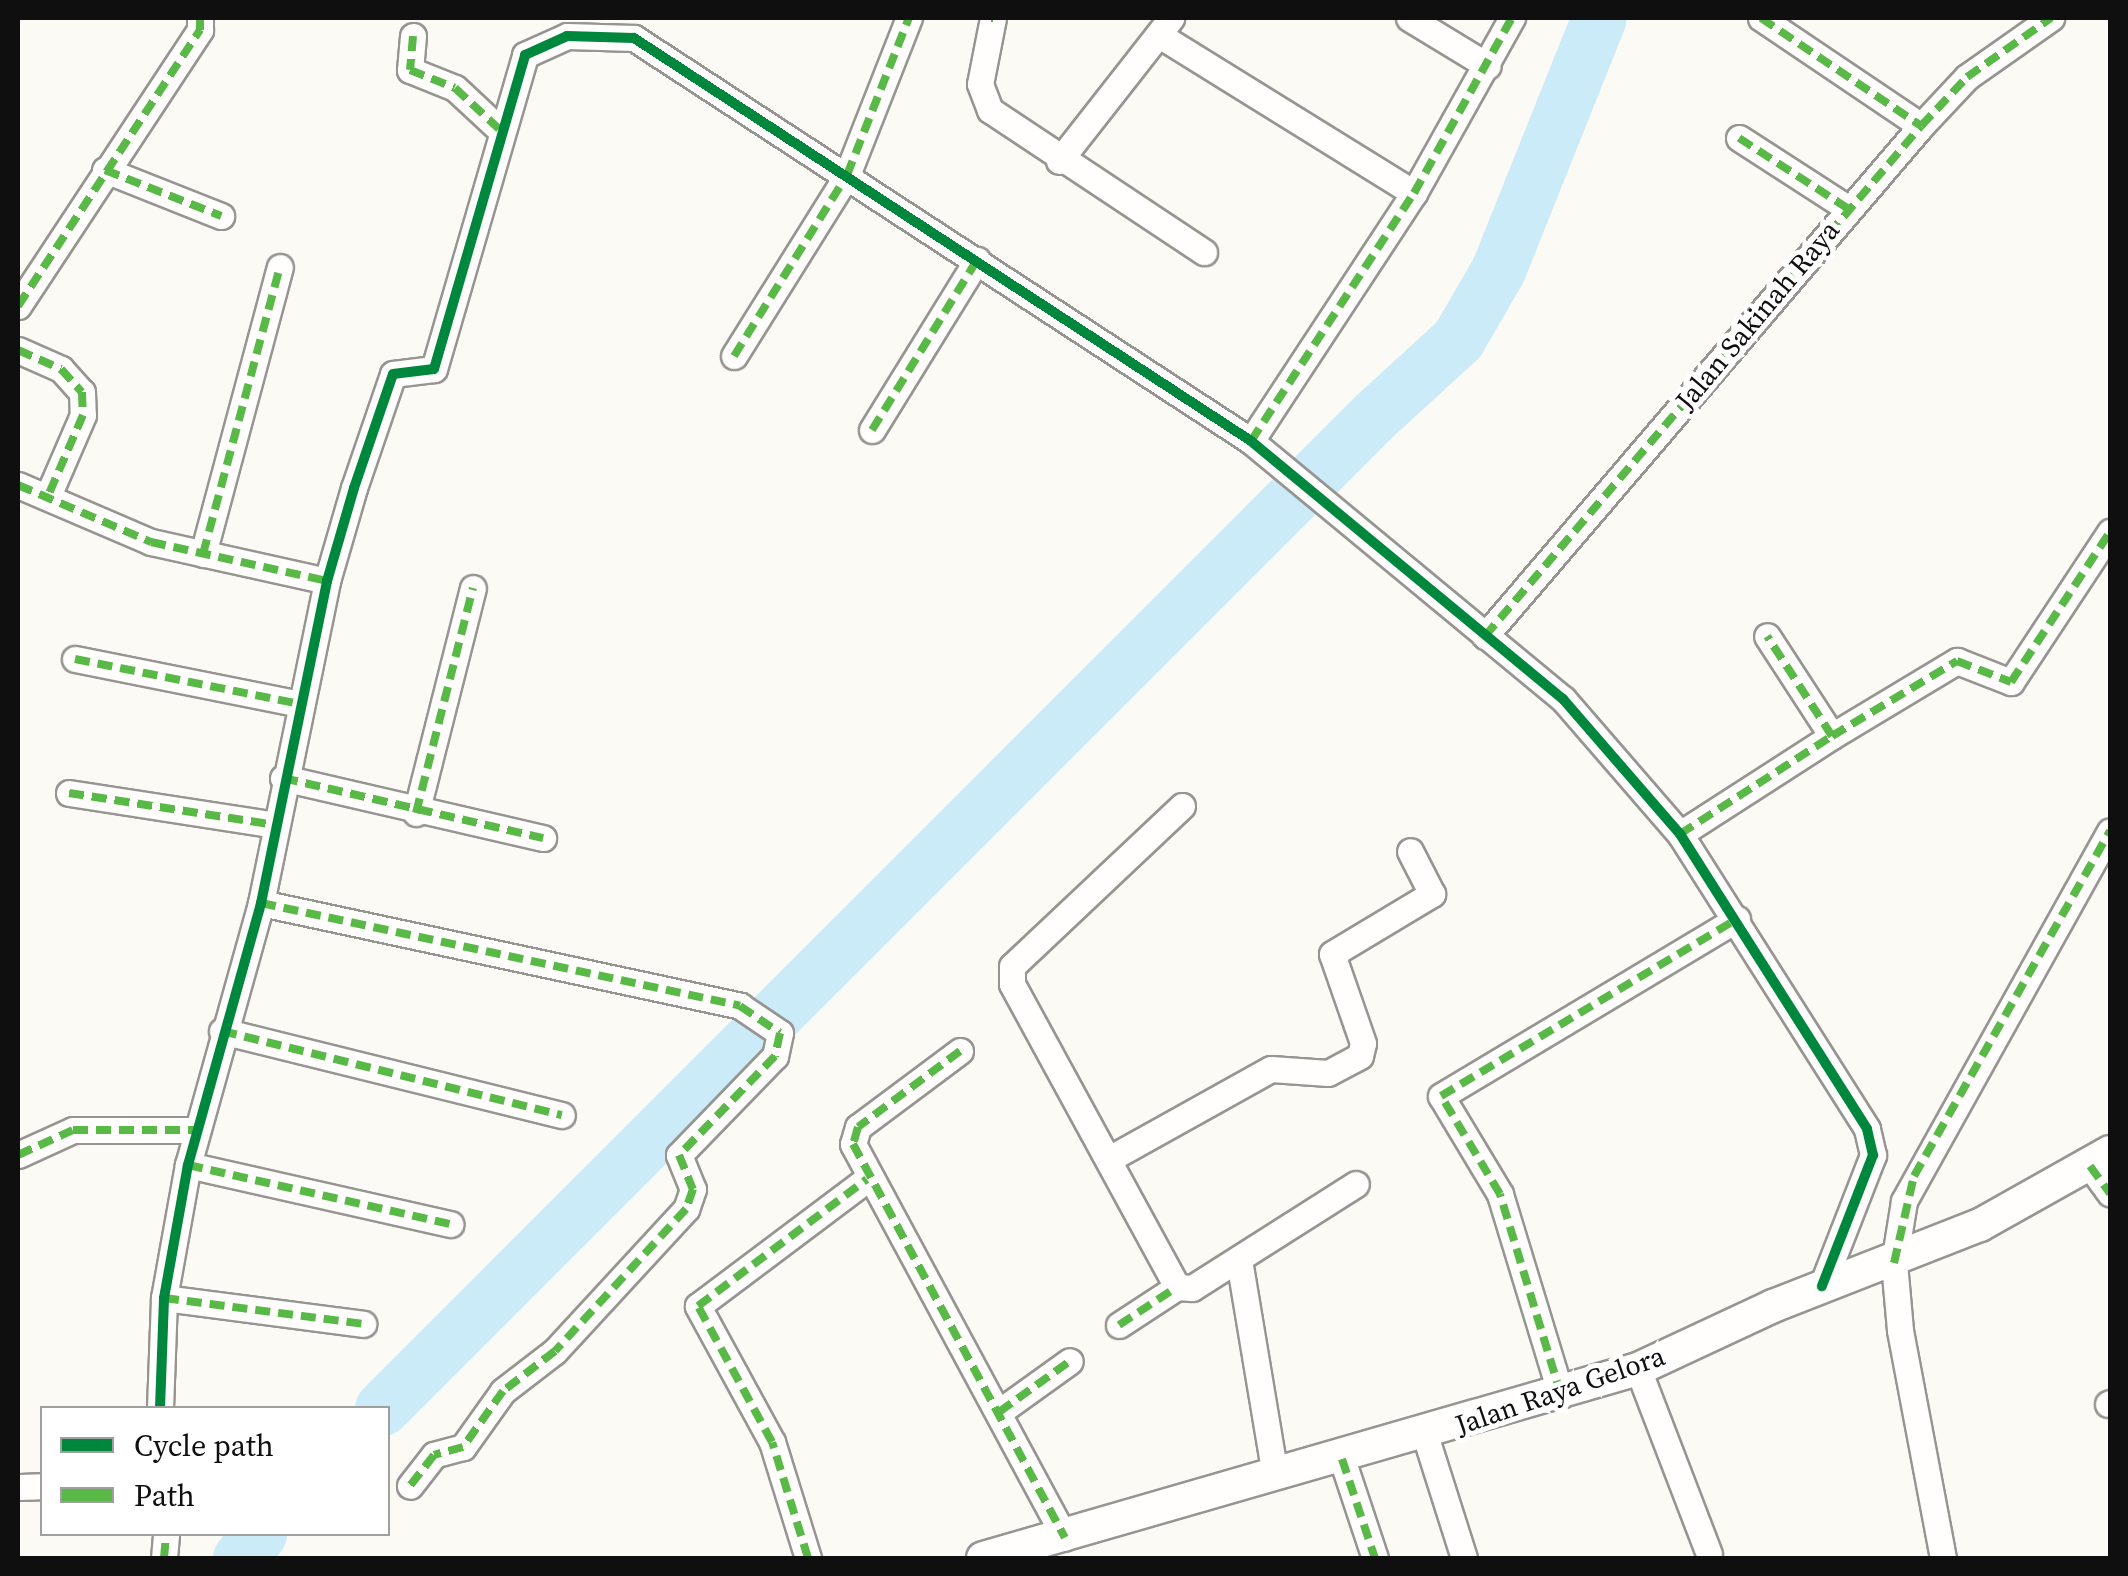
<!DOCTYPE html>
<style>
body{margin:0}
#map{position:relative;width:2128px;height:1576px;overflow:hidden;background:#fcfaf4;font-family:"Source Serif 4",serif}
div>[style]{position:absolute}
.river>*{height:55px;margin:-27.5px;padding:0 27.5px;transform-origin:27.5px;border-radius:27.5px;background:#caebf7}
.roads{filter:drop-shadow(2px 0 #969592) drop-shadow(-2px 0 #969592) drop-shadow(0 2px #969592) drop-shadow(0 -2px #969592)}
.minor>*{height:25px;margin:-12.5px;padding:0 12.5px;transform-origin:12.5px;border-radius:12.5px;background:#fffefd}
.tertiary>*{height:32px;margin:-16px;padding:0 16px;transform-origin:16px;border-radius:16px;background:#fffefd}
.quiet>*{height:8px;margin-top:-4px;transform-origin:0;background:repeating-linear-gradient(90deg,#58b947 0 15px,transparent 0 23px)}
.cycleway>*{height:10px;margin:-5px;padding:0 5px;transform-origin:5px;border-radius:5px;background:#00873e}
span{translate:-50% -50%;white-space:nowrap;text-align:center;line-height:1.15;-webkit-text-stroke:10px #fff;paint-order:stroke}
.street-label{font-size:28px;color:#0f0f0f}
.frame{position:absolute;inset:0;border:20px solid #0f0f0f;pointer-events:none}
.legend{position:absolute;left:40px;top:1406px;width:350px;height:130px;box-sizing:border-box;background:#fff;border:2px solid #9f9f9f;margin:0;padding:12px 18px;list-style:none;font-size:30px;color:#0f0f0f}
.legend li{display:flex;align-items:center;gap:20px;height:50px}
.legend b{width:50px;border:2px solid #9f9f9f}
</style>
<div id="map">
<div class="river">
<i style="left:382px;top:1408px;width:1403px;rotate:-45deg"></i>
<i style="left:1374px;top:416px;width:114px;rotate:-42.5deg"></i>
<i style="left:1458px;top:339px;width:80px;rotate:-59.9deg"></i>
<i style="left:1498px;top:270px;width:271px;rotate:-68.2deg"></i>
<i style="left:240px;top:1558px;width:31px;rotate:-52deg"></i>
</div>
<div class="roads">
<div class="minor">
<i style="left:993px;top:18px;width:67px;rotate:101.1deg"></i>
<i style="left:980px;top:84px;width:28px;rotate:69deg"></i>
<i style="left:990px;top:110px;width:257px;rotate:33.6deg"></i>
<i style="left:1409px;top:18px;width:92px;rotate:31.3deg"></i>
<i style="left:1761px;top:18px;width:193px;rotate:34deg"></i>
<i style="left:1159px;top:35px;width:300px;rotate:31.8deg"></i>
<i style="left:413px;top:36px;width:34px;rotate:95deg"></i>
<i style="left:410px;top:70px;width:48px;rotate:21.8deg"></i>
<i style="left:455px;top:88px;width:60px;rotate:43deg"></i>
<i style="left:1739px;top:138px;width:129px;rotate:32.9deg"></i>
<i style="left:1059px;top:161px;width:182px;rotate:-51.9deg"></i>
<i style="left:105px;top:170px;width:125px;rotate:21.6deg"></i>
<i style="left:18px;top:306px;width:331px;rotate:-56.6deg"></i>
<i style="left:200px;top:30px;width:12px;rotate:-90deg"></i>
<i style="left:18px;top:350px;width:47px;rotate:23.8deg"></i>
<i style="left:61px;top:369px;width:31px;rotate:48deg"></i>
<i style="left:82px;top:392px;width:23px;rotate:88deg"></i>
<i style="left:83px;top:415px;width:88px;rotate:113.4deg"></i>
<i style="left:734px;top:356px;width:213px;rotate:-58deg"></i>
<i style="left:847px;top:175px;width:169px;rotate:-68.5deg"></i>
<i style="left:872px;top:430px;width:200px;rotate:-58.3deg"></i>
<i style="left:1251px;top:441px;width:297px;rotate:-56.7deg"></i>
<i style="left:1414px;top:193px;width:201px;rotate:-60.8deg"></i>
<i style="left:18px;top:485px;width:145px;rotate:23.2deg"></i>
<i style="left:151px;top:542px;width:180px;rotate:12.5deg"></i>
<i style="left:203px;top:554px;width:297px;rotate:-75deg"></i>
<i style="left:1485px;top:636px;width:671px;rotate:-49.47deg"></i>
<i style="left:1921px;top:126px;width:67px;rotate:-46.8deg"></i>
<i style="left:1967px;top:77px;width:103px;rotate:-35.1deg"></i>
<i style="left:75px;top:659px;width:230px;rotate:11.3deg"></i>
<i style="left:1832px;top:736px;width:146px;rotate:-31deg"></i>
<i style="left:1957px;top:661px;width:58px;rotate:21.3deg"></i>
<i style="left:2011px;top:682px;width:180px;rotate:-56.6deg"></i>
<i style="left:283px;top:778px;width:267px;rotate:13deg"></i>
<i style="left:69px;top:793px;width:209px;rotate:8.8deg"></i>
<i style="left:1182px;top:806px;width:233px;rotate:136.7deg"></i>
<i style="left:1012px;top:966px;width:18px;rotate:90deg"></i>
<i style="left:1012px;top:984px;width:345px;rotate:61.4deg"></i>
<i style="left:1177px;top:1287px;width:15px;rotate:4deg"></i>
<i style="left:1192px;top:1288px;width:194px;rotate:-32.4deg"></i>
<i style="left:416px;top:813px;width:232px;rotate:-75.8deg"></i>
<i style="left:1680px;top:834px;width:181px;rotate:-32.8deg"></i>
<i style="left:1832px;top:736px;width:119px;rotate:-123deg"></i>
<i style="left:261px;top:903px;width:490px;rotate:12.1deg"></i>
<i style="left:740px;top:1006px;width:48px;rotate:34deg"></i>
<i style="left:780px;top:1033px;width:24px;rotate:102deg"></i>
<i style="left:775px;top:1056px;width:138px;rotate:134.1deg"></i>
<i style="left:679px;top:1155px;width:37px;rotate:68deg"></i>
<i style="left:693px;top:1189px;width:21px;rotate:109deg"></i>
<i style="left:686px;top:1209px;width:193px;rotate:132.7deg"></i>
<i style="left:555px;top:1351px;width:66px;rotate:142.4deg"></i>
<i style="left:503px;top:1391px;width:69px;rotate:125.5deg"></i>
<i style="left:463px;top:1447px;width:30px;rotate:165deg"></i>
<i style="left:434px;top:1455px;width:39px;rotate:128deg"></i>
<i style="left:222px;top:1031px;width:350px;rotate:13.9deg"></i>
<i style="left:960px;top:1051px;width:127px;rotate:143.3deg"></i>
<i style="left:858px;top:1127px;width:18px;rotate:106deg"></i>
<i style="left:853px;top:1144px;width:447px;rotate:61.7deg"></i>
<i style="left:18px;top:1155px;width:60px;rotate:-24.4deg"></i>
<i style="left:73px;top:1130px;width:123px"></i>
<i style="left:1109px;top:1159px;width:185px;rotate:-29.1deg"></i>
<i style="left:1271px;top:1069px;width:57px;rotate:4deg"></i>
<i style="left:1328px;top:1073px;width:36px;rotate:-28deg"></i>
<i style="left:1360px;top:1056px;width:13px;rotate:-77deg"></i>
<i style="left:1363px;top:1043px;width:94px;rotate:-109.2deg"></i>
<i style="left:1332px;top:954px;width:117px;rotate:-31deg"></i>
<i style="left:1432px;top:894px;width:48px;rotate:-117.1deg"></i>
<i style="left:188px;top:1165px;width:269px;rotate:12.7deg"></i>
<i style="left:2090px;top:1166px;width:34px;rotate:54deg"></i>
<i style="left:1239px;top:1260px;width:218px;rotate:80.5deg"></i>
<i style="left:164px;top:1298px;width:201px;rotate:7.4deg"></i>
<i style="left:1119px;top:1325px;width:69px;rotate:-33.2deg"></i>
<i style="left:1638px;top:1369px;width:198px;rotate:69deg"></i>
<i style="left:1561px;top:1395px;width:210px;rotate:-106.9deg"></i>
<i style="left:1500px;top:1194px;width:114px;rotate:-121deg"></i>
<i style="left:1441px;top:1096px;width:345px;rotate:-30.9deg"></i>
<i style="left:2108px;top:1404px;width:2px;rotate:-27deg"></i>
<i style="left:160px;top:1408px;width:110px;rotate:-87.9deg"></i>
<i style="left:164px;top:1298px;width:135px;rotate:-79.8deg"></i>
<i style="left:188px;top:1165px;width:272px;rotate:-74.4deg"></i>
<i style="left:261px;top:903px;width:329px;rotate:-78.4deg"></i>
<i style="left:327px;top:581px;width:97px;rotate:-73.8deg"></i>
<i style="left:354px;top:488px;width:120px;rotate:-71.1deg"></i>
<i style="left:393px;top:374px;width:41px;rotate:-7deg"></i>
<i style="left:434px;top:369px;width:327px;rotate:-73.8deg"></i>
<i style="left:525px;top:55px;width:46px;rotate:-24.3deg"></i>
<i style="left:567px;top:36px;width:67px;rotate:1.7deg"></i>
<i style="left:634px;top:38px;width:737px;rotate:33.15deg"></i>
<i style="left:1251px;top:441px;width:405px;rotate:39.6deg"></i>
<i style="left:1563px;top:699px;width:179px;rotate:49.1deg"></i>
<i style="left:1680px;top:834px;width:349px;rotate:57.6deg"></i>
<i style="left:1867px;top:1129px;width:27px;rotate:77deg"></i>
<i style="left:1873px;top:1155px;width:141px;rotate:111.3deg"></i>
<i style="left:999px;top:1412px;width:87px;rotate:-35.7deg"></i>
<i style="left:1425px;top:1435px;width:129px;rotate:72.4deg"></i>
<i style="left:1342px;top:1459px;width:104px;rotate:71.6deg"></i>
<i style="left:18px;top:1487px;width:24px;rotate:-2deg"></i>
<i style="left:164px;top:1558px;width:24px;rotate:-85deg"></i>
<i style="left:808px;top:1558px;width:121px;rotate:-107.2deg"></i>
<i style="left:772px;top:1442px;width:155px;rotate:-118.6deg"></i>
<i style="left:698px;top:1306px;width:211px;rotate:-36.9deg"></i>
<i style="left:1943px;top:1558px;width:232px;rotate:-100.7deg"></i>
<i style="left:1900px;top:1330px;width:67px;rotate:-95.1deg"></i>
<i style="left:1894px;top:1263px;width:63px;rotate:-80.8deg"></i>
<i style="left:1904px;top:1201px;width:423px;rotate:-60.9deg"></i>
</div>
<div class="tertiary">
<i style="left:983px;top:1558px;width:682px;rotate:-16.1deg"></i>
<i style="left:1638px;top:1369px;width:149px;rotate:-25deg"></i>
<i style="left:1773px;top:1306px;width:222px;rotate:-21.4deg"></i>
<i style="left:1980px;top:1225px;width:149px;rotate:-29.3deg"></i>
</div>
</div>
<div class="quiet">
<i style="left:991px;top:18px;width:2px"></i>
<i style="left:1761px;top:18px;width:193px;rotate:34deg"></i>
<i style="left:413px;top:36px;width:34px;rotate:95deg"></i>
<i style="left:410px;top:70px;width:48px;rotate:21.8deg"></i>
<i style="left:455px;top:88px;width:60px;rotate:43deg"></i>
<i style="left:1739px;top:138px;width:129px;rotate:32.9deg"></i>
<i style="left:105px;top:170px;width:125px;rotate:21.6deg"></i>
<i style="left:18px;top:306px;width:331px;rotate:-56.6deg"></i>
<i style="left:200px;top:30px;width:12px;rotate:-90deg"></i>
<i style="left:18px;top:350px;width:47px;rotate:23.8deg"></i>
<i style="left:61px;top:369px;width:31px;rotate:48deg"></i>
<i style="left:82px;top:392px;width:23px;rotate:88deg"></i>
<i style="left:83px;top:415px;width:88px;rotate:113.4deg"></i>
<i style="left:734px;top:356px;width:213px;rotate:-58deg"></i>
<i style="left:847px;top:175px;width:169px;rotate:-68.5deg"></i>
<i style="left:872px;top:430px;width:200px;rotate:-58.3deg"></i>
<i style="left:1251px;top:441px;width:297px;rotate:-56.7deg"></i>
<i style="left:1414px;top:193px;width:201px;rotate:-60.8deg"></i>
<i style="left:18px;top:485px;width:145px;rotate:23.2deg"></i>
<i style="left:151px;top:542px;width:180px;rotate:12.5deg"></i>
<i style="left:203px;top:554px;width:297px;rotate:-75deg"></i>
<i style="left:1485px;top:636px;width:671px;rotate:-49.47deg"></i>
<i style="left:1921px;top:126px;width:67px;rotate:-46.8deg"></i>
<i style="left:1967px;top:77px;width:103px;rotate:-35.1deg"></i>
<i style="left:75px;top:659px;width:230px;rotate:11.3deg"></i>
<i style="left:1832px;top:736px;width:146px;rotate:-31deg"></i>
<i style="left:1957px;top:661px;width:58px;rotate:21.3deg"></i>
<i style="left:2011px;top:682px;width:180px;rotate:-56.6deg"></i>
<i style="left:283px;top:778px;width:267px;rotate:13deg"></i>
<i style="left:69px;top:793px;width:209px;rotate:8.8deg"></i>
<i style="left:416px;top:813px;width:232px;rotate:-75.8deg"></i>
<i style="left:1680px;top:834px;width:181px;rotate:-32.8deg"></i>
<i style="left:1832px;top:736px;width:119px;rotate:-123deg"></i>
<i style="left:261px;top:903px;width:490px;rotate:12.1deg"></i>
<i style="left:740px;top:1006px;width:48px;rotate:34deg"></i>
<i style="left:780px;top:1033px;width:24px;rotate:102deg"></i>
<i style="left:775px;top:1056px;width:138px;rotate:134.1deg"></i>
<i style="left:679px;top:1155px;width:37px;rotate:68deg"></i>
<i style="left:693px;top:1189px;width:21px;rotate:109deg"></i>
<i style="left:686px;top:1209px;width:193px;rotate:132.7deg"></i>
<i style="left:555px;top:1351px;width:66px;rotate:142.4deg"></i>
<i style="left:503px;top:1391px;width:69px;rotate:125.5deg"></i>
<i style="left:463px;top:1447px;width:30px;rotate:165deg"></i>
<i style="left:434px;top:1455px;width:39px;rotate:128deg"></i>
<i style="left:222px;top:1031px;width:350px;rotate:13.9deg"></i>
<i style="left:960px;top:1051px;width:127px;rotate:143.3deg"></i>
<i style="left:858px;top:1127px;width:18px;rotate:106deg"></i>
<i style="left:853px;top:1144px;width:447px;rotate:61.7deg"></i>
<i style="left:18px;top:1155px;width:60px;rotate:-24.4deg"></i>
<i style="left:73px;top:1130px;width:123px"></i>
<i style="left:188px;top:1165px;width:269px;rotate:12.7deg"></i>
<i style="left:2090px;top:1166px;width:34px;rotate:54deg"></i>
<i style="left:1894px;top:1263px;width:89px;rotate:-77.1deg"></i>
<i style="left:1914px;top:1176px;width:397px;rotate:-60.4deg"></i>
<i style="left:164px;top:1298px;width:201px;rotate:7.4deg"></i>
<i style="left:1119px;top:1325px;width:69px;rotate:-33.2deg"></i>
<i style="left:1561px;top:1395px;width:210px;rotate:-106.9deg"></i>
<i style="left:1500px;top:1194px;width:114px;rotate:-121deg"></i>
<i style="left:1441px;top:1096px;width:345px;rotate:-30.9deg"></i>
<i style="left:999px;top:1412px;width:87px;rotate:-35.7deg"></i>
<i style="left:1342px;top:1459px;width:104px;rotate:71.6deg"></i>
<i style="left:164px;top:1558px;width:24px;rotate:-85deg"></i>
<i style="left:808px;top:1558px;width:121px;rotate:-107.2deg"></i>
<i style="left:772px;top:1442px;width:155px;rotate:-118.6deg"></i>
<i style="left:698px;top:1306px;width:211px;rotate:-36.9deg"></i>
</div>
<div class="cycleway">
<i style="left:160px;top:1408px;width:110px;rotate:-87.9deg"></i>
<i style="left:164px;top:1298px;width:135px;rotate:-79.8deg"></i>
<i style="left:188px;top:1165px;width:272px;rotate:-74.4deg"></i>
<i style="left:261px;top:903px;width:329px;rotate:-78.4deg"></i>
<i style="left:327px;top:581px;width:97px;rotate:-73.8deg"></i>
<i style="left:354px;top:488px;width:120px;rotate:-71.1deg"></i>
<i style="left:393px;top:374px;width:41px;rotate:-7deg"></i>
<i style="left:434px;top:369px;width:327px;rotate:-73.8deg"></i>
<i style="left:525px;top:55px;width:46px;rotate:-24.3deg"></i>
<i style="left:567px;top:36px;width:67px;rotate:1.7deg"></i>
<i style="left:634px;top:38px;width:737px;rotate:33.15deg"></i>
<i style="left:1251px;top:441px;width:405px;rotate:39.6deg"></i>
<i style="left:1563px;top:699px;width:179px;rotate:49.1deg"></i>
<i style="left:1680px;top:834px;width:349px;rotate:57.6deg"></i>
<i style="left:1867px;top:1129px;width:27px;rotate:77deg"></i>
<i style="left:1873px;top:1155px;width:141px;rotate:111.3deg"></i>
</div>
<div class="street-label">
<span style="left:1757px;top:315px;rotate:-50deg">Jalan Sakinah Raya</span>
<span style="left:1560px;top:1390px;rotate:-19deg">Jalan Raya Gelora</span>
</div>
<div class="frame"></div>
<ul class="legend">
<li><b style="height:12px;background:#00873e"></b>Cycle path</li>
<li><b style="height:12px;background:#58b947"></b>Path</li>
</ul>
</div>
